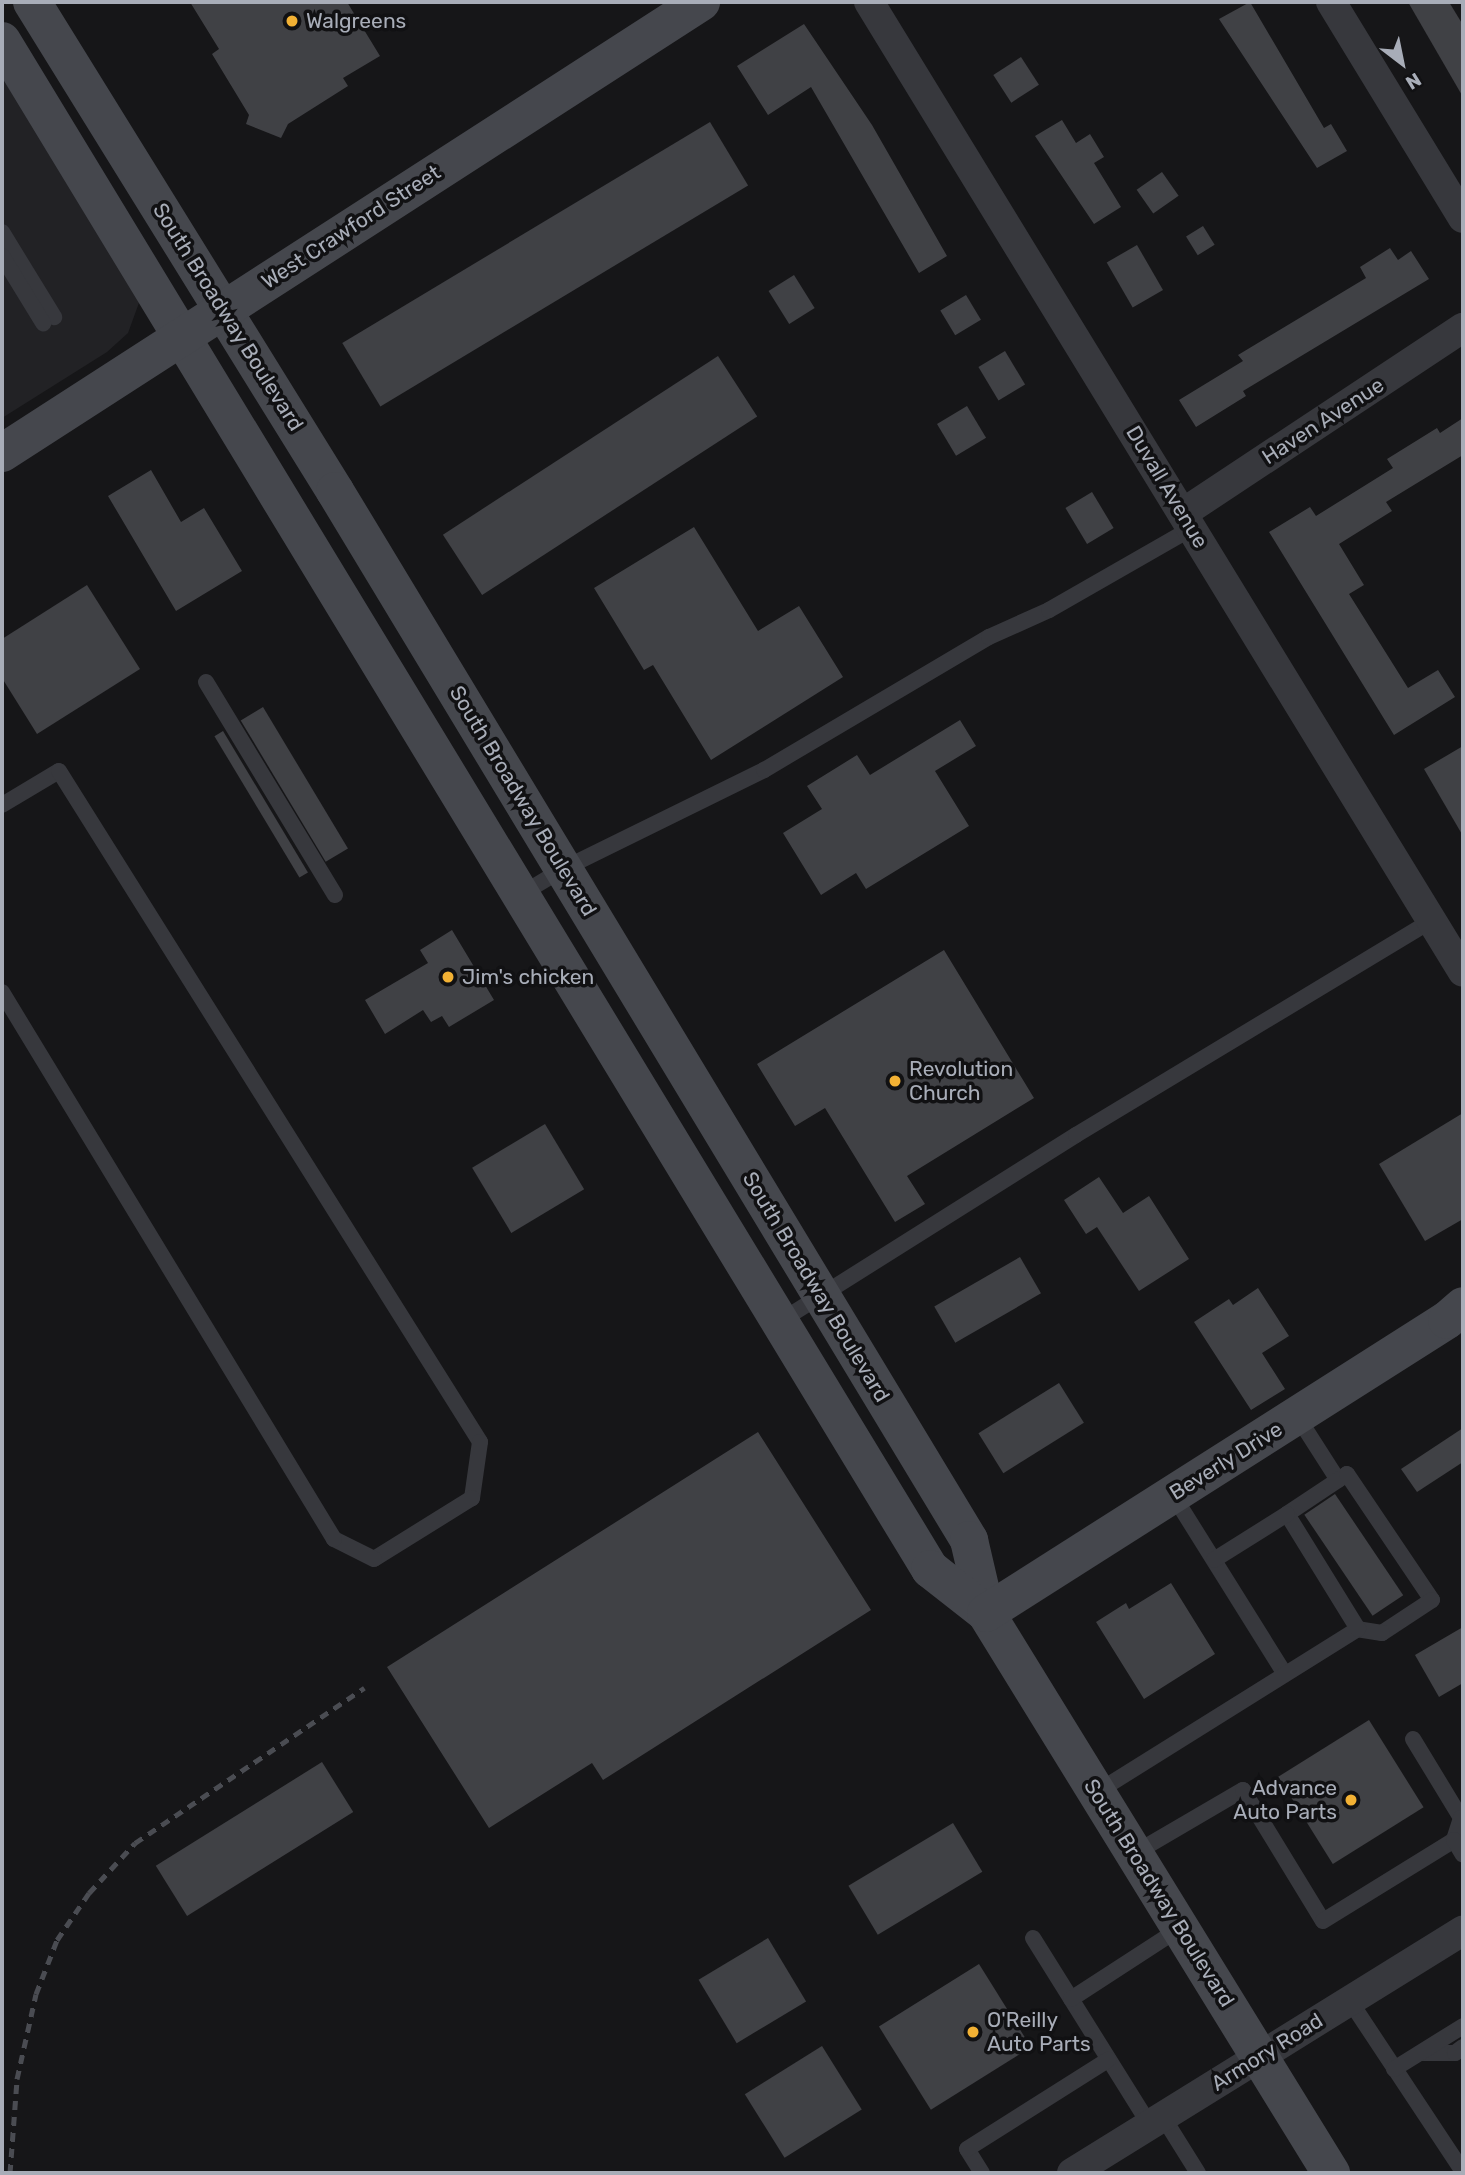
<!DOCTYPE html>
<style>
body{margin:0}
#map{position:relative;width:1465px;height:2175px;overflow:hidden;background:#161618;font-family:Rubik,sans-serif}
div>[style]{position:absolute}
.built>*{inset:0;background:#222225}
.building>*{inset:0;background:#404145;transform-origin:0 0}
.lane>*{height:16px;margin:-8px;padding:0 8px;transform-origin:8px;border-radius:8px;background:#37383d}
.street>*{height:30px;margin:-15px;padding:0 15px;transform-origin:15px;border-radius:15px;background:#37383d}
.secondary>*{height:38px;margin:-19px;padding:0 19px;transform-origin:19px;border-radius:19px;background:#45474d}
.rail>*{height:5px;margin-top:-2.5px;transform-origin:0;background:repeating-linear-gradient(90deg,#4a4c52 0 9px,transparent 0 16px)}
.dots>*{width:19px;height:19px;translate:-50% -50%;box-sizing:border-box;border:4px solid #111113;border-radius:50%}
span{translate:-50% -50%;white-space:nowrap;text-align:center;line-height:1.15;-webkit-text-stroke:7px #111113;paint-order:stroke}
.poi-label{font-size:21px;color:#a8adb8}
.left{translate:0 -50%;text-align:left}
.right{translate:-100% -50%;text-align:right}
.street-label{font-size:21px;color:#a8adb8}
.frame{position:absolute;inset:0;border:4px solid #a8adb8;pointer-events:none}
.north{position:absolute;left:1367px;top:28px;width:70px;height:70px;-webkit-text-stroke:5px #111113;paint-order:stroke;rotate:148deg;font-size:19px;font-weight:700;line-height:28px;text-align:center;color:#a8adb8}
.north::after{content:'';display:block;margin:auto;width:24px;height:32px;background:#a8adb8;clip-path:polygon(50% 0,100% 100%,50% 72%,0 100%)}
</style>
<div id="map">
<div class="built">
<i style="clip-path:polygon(2px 75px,140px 300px,128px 333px,107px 352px,2px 418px)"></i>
</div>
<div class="building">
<i style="clip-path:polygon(190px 2px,347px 2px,380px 56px,343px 78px,348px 86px,288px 124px,281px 138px,246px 124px,249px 115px,212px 54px,219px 49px)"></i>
<i style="clip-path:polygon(1250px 2px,1324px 128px,1331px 124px,1347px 151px,1317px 168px,1219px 19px)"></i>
<i style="clip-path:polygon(1408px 2px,1449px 2px,1463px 25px,1463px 97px)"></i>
<i style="clip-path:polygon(804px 24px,872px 125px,947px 256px,919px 273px,811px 87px,768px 115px,737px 66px)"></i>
<i style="left:1021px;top:57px;width:33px;height:33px;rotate:57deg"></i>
<i style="clip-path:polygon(1062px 120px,1076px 143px,1090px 134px,1104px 157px,1094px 163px,1121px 207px,1094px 224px,1035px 136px)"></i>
<i style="left:710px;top:122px;width:74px;height:429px;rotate:59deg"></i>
<i style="left:1162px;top:172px;width:29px;height:31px;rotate:55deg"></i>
<i style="left:1203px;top:226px;width:22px;height:20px;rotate:58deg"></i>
<i style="left:1137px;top:245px;width:52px;height:35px;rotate:60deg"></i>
<i style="clip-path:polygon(1390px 248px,1398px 260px,1411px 251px,1429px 279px,1243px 391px,1246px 396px,1196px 427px,1179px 400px,1243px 361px,1238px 355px,1366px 278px,1360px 267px)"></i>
<i style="left:794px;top:275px;width:39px;height:30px;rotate:58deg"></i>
<i style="left:966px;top:295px;width:29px;height:30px;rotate:59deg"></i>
<i style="left:1005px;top:351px;width:39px;height:31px;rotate:59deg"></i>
<i style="left:718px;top:356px;width:72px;height:328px;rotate:57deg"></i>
<i style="left:967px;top:406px;width:37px;height:35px;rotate:59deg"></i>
<i style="clip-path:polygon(1463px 418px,1463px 455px,1386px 502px,1392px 511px,1339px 544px,1364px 585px,1349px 594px,1408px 688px,1438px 670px,1455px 697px,1394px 735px,1269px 532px,1310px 507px,1316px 516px,1393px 468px,1387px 459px,1437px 428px,1440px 433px)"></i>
<i style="clip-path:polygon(151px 470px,181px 522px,204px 508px,242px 571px,176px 611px,108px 496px)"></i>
<i style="left:1092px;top:492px;width:42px;height:31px;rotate:59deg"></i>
<i style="clip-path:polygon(694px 527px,758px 631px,799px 606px,843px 677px,711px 760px,653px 665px,644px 670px,594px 588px)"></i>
<i style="clip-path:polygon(87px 585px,140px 669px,37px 734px,2px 678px,2px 639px)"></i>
<i style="left:263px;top:707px;width:165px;height:26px;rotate:59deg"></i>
<i style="clip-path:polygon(960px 720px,976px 746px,935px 771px,969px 826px,866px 889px,856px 873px,821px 895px,783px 833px,822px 809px,807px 786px,857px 755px,870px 775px)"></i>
<i style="left:223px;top:731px;width:165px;height:10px;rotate:59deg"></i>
<i style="clip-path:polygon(1463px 746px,1463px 836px,1424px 769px)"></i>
<i style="clip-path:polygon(452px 930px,494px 1000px,449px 1027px,442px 1016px,431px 1022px,423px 1010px,385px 1034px,365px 1000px,428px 963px,420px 950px)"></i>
<i style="clip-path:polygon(944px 950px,1034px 1098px,907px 1176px,925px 1204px,895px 1222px,825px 1108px,795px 1126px,757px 1064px)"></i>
<i style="clip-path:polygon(1463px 1113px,1463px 1219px,1425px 1241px,1379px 1164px)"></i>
<i style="left:545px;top:1124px;width:76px;height:85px;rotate:59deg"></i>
<i style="clip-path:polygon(1099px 1177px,1123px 1213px,1149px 1196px,1189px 1259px,1139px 1291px,1097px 1227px,1086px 1234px,1064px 1200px)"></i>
<i style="left:1020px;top:1257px;width:42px;height:99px;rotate:60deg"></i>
<i style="clip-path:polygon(1258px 1288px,1289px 1336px,1262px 1353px,1285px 1389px,1251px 1410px,1194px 1322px,1229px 1299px,1233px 1305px)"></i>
<i style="left:1059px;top:1383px;width:47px;height:95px;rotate:58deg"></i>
<i style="clip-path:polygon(1463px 1428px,1463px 1462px,1417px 1492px,1401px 1469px)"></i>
<i style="clip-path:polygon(758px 1432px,871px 1610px,603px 1780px,592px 1763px,489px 1828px,387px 1667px)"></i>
<i style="left:1335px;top:1494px;width:122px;height:37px;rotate:56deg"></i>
<i style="clip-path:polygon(1171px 1583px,1215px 1654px,1144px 1699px,1096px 1622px,1126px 1603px,1129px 1609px)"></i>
<i style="clip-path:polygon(1463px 1627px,1463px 1683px,1439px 1697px,1415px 1655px)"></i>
<i style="left:1369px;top:1720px;width:103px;height:107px;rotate:58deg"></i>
<i style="left:322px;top:1762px;width:59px;height:196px;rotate:58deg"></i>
<i style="left:953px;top:1823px;width:57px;height:122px;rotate:59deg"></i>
<i style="left:768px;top:1938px;width:74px;height:81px;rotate:59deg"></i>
<i style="left:979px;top:1964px;width:98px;height:118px;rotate:58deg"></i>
<i style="left:822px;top:2046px;width:75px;height:91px;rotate:58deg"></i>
</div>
<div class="lane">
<i style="left:2px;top:232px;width:100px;rotate:58.5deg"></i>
<i style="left:2px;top:256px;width:79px;rotate:58.5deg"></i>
<i style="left:206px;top:682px;width:249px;rotate:58.8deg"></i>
<i style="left:2px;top:805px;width:66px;rotate:-30.8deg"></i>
<i style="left:59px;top:771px;width:792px;rotate:57.89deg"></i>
<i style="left:480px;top:1442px;width:57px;rotate:98.1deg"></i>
<i style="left:472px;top:1498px;width:115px;rotate:148.1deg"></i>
<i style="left:374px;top:1559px;width:45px;rotate:-153.4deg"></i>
<i style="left:334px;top:1539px;width:640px;rotate:-121.26deg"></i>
<i style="left:520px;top:895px;width:52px;rotate:-31deg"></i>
<i style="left:565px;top:868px;width:222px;rotate:-26.2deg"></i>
<i style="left:764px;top:770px;width:261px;rotate:-30.6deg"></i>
<i style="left:989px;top:637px;width:66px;rotate:-24.2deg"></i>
<i style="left:1049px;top:610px;width:165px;rotate:-29.8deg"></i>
<i style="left:779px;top:1322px;width:351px;rotate:-32.2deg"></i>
<i style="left:1076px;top:1135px;width:416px;rotate:-31.1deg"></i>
<i style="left:1297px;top:1416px;width:76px;rotate:57.4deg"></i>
<i style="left:1173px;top:1495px;width:211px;rotate:58deg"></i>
<i style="left:1287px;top:1514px;width:72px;rotate:-33.7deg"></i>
<i style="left:1347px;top:1474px;width:152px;rotate:56deg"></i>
<i style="left:1432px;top:1600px;width:60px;rotate:146.6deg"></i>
<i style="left:1382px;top:1633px;width:24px;rotate:-171deg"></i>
<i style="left:1413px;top:1739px;width:92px;rotate:58.7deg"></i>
<i style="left:1461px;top:1818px;width:23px;rotate:108deg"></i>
<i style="left:1097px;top:1792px;width:308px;rotate:-32deg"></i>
<i style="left:1358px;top:1629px;width:135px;rotate:-121.7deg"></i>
<i style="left:1287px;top:1514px;width:86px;rotate:147.8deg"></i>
<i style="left:1135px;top:1853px;width:125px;rotate:-30.3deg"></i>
<i style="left:1243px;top:1790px;width:153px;rotate:58.6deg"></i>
<i style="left:1323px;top:1921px;width:154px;rotate:-31.7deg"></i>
<i style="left:1454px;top:1840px;width:17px;rotate:59deg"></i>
<i style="left:1033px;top:1938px;width:221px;rotate:58deg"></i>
<i style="left:1071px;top:1999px;width:132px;rotate:-33deg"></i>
<i style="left:1350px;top:2001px;width:205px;rotate:56.5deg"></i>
<i style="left:1422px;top:2053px;width:33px"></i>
<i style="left:1455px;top:2053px;width:10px;rotate:-37deg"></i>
<i style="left:1394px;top:2069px;width:81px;rotate:-31.9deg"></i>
<i style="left:1163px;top:2117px;width:66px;rotate:58deg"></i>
<i style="left:982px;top:2173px;width:28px;rotate:-122deg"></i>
<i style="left:967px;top:2149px;width:167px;rotate:-32.3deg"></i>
</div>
<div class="street">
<i style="left:869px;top:2px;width:1137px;rotate:58.52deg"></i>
<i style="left:1331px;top:2px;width:253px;rotate:58.6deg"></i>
<i style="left:1183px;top:513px;width:336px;rotate:-33.5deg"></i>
<i style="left:1072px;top:2173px;width:460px;rotate:-31.8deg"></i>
</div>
<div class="secondary">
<i style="left:32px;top:2px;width:575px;rotate:58.22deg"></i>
<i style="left:335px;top:491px;width:1226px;rotate:58.85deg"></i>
<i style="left:969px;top:1540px;width:75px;rotate:76.9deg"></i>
<i style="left:986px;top:1613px;width:658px;rotate:58.36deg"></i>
<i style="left:2px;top:41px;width:1788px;rotate:58.73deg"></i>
<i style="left:930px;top:1569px;width:71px;rotate:38.2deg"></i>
<i style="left:2px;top:453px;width:832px;rotate:-32.83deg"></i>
<i style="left:986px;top:1613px;width:546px;rotate:-32.44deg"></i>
<i style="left:1447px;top:1320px;width:21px;rotate:-41deg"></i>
</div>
<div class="rail">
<i style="left:10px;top:2173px;width:94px;rotate:-85.7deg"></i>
<i style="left:17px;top:2079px;width:87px;rotate:-77.4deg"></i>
<i style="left:36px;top:1994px;width:58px;rotate:-68.7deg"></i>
<i style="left:57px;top:1940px;width:57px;rotate:-55.8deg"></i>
<i style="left:89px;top:1893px;width:68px;rotate:-47.4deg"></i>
<i style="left:135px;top:1843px;width:277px;rotate:-34.1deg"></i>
</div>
<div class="dots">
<i style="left:292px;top:21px;background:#f2b134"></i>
<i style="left:448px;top:977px;background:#f2b134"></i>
<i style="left:895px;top:1081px;background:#f2b134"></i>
<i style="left:1351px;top:1800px;background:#f2b134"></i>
<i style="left:973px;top:2032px;background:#f2b134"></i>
</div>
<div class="poi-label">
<span class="left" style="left:306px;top:21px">Walgreens</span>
<span class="left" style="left:462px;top:977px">Jim's chicken</span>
<span class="left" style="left:909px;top:1081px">Revolution<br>Church</span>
<span class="right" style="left:1337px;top:1800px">Advance<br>Auto Parts</span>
<span class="left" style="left:987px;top:2032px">O'Reilly<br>Auto Parts</span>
</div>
<div class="street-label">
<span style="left:351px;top:227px;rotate:-33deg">West Crawford Street</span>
<span style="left:228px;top:317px;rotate:58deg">South Broadway Boulevard</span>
<span style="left:1323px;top:421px;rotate:-33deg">Haven Avenue</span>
<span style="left:1167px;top:487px;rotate:59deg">Duvall Avenue</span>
<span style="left:523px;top:801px;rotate:59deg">South Broadway Boulevard</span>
<span style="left:816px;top:1287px;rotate:59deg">South Broadway Boulevard</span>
<span style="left:1226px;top:1461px;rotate:-32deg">Beverly Drive</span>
<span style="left:1159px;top:1893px;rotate:58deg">South Broadway Boulevard</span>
<span style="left:1267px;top:2052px;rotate:-32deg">Armory Road</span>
</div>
<div class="frame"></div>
<div class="north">N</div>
</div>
